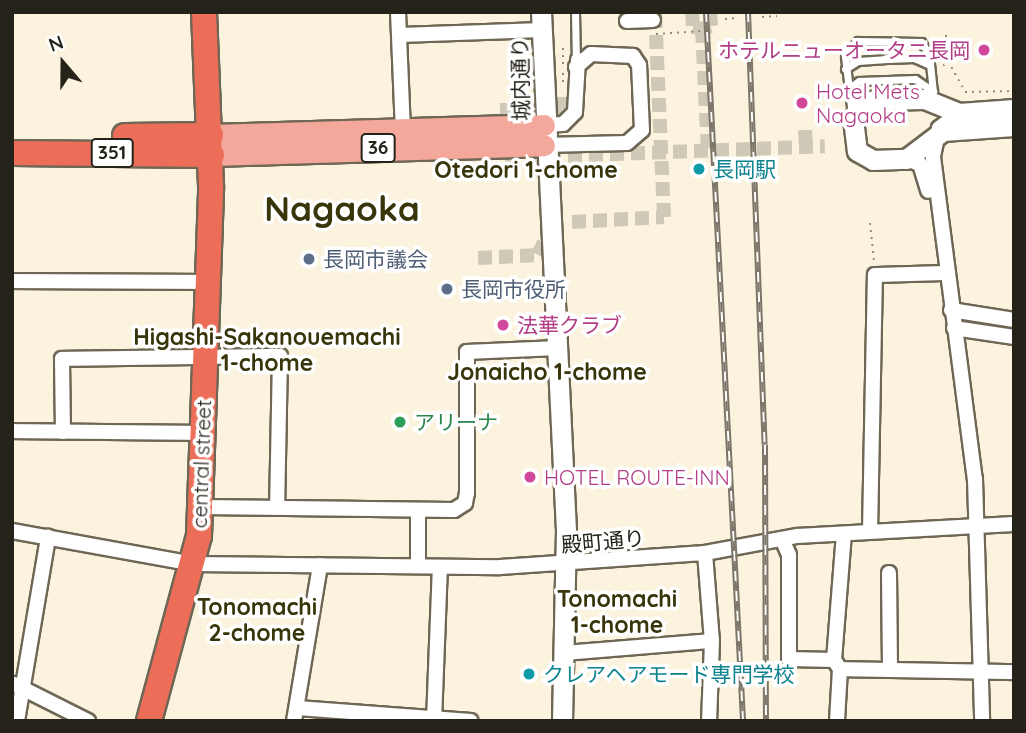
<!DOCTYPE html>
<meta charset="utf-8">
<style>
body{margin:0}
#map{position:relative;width:1026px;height:733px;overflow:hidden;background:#fbf3de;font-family:Quicksand,"Noto Sans JP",sans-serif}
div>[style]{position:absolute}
.street-tunnel>*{height:14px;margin-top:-7px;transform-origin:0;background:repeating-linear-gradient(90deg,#d0c9b7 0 14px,transparent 0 21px)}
.path>*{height:2px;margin-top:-1px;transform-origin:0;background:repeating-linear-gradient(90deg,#918b7c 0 2px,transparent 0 7px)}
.roads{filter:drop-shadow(2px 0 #6e6755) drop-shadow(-2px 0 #6e6755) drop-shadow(0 2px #6e6755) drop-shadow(0 -2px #6e6755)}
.lane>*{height:7px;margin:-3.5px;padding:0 3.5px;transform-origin:3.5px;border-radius:3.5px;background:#fff}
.street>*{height:14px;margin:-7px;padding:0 7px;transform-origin:7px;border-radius:7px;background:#fff}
.secondary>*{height:19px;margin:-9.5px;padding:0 9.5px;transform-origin:9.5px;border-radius:9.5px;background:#fff}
.primary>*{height:21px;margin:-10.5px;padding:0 10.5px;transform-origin:10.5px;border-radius:10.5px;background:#f4a89b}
.highway>*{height:24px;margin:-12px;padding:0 12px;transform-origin:12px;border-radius:12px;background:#ec6e59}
.rail>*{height:6px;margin-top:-3px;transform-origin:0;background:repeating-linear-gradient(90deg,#fff 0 10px,#7b7669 0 20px);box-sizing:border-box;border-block:2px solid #7b7669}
.dots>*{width:19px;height:19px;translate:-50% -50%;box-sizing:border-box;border:4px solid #fff;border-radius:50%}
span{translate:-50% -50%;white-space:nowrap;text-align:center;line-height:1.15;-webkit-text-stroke:7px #fff;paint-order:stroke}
.shield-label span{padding:2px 5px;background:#fff;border:2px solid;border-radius:5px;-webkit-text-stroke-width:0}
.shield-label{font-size:19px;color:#25221a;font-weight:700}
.hotel-label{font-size:21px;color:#b23c85}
.right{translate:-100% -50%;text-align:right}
.left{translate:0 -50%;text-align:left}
.street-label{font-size:21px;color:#25221a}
.culture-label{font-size:21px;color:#0d838f}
.service-label{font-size:21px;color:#4e5e75}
.leisure-label{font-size:21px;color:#27864d}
.neighbourhood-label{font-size:23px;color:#39350b;font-weight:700}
.town-label{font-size:35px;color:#39350b;font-weight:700}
.frame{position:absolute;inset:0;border:14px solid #25221a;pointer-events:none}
.north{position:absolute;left:28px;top:28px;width:70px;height:70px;-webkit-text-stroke:5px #fff;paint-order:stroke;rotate:340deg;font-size:19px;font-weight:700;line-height:28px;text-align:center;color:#25221a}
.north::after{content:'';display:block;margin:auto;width:24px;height:32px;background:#25221a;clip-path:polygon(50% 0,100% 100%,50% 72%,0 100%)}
</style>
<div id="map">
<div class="street-tunnel">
<i style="left:632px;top:12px;width:1px;rotate:90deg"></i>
<i style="left:692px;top:12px;width:15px;rotate:86deg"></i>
<i style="left:693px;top:27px;width:9px;rotate:13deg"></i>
<i style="left:702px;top:29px;width:9px;rotate:-18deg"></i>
<i style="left:711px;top:26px;width:14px;rotate:-94deg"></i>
<i style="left:702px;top:29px;width:122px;rotate:87.2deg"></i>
<i style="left:555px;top:109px;width:7px"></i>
<i style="left:562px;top:109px;width:12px;rotate:-90deg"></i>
<i style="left:500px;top:110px;width:55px;rotate:-1deg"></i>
<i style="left:805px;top:130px;width:17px;rotate:87deg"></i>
<i style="left:505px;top:158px;width:320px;rotate:-2.1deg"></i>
<i style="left:572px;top:222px;width:92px;rotate:-3.1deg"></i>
<i style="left:664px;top:217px;width:205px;rotate:-92.5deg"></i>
<i style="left:478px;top:258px;width:60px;rotate:-2.9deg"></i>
<i style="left:538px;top:255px;width:29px;rotate:-65deg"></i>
</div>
<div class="path">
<i style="left:945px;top:12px;width:5px;rotate:90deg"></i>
<i style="left:762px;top:17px;width:15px;rotate:-4deg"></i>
<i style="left:725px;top:19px;width:11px;rotate:-5deg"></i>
<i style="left:656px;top:34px;width:47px;rotate:-3.7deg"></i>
<i style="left:946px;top:35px;width:26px;rotate:86deg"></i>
<i style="left:948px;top:61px;width:35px;rotate:61deg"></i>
<i style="left:965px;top:92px;width:49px;rotate:-1.2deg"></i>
<i style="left:563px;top:64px;width:20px;rotate:-90deg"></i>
<i style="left:943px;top:66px;width:7px;rotate:-45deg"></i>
<i style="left:563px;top:82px;width:12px;rotate:-90deg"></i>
<i style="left:870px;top:223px;width:37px;rotate:84deg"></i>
</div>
<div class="roads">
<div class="lane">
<i style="left:575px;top:12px;width:51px;rotate:88.9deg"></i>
<i style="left:845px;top:69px;width:15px;rotate:-32deg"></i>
<i style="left:858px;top:61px;width:29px;rotate:-4deg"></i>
<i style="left:887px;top:59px;width:27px;rotate:-2deg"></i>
<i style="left:914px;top:58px;width:17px;rotate:24deg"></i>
<i style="left:846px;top:90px;width:16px;rotate:-35deg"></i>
<i style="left:859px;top:81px;width:56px;rotate:-2deg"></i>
<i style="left:915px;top:79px;width:22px;rotate:34deg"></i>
<i style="left:852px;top:115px;width:59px;rotate:-96.8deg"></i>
<i style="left:845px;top:56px;width:20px;rotate:-49deg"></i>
<i style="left:858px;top:41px;width:63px;rotate:0.9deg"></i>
<i style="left:921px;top:42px;width:14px;rotate:56deg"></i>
<i style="left:929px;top:54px;width:37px;rotate:84deg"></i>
</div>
<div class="street">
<i style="left:398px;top:12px;width:118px;rotate:87.6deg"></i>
<i style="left:627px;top:21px;width:26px;rotate:-2deg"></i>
<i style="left:400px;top:35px;width:142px;rotate:-2deg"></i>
<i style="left:959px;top:113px;width:25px;rotate:143deg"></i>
<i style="left:939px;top:128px;width:30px;rotate:102deg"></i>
<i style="left:933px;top:157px;width:325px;rotate:82.6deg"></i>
<i style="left:975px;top:479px;width:242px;rotate:88.3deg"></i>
<i style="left:544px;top:125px;width:19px;rotate:-3deg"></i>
<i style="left:563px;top:124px;width:17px;rotate:-45deg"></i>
<i style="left:575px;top:112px;width:52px;rotate:-86.7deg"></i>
<i style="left:544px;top:145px;width:83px;rotate:-1.4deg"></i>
<i style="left:627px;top:143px;width:20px;rotate:-41deg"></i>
<i style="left:642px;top:130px;width:65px;rotate:-92.6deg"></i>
<i style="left:639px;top:65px;width:11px;rotate:-124deg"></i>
<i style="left:633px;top:56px;width:42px;rotate:-177.3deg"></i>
<i style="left:591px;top:54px;width:20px;rotate:139deg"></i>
<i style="left:906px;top:159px;width:15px;rotate:20deg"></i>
<i style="left:920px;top:164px;width:28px;rotate:73deg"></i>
<i style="left:12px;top:281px;width:197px;rotate:0.3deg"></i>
<i style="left:951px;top:310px;width:64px;rotate:9deg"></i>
<i style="left:954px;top:328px;width:61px;rotate:8.5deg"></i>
<i style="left:12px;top:431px;width:190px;rotate:0.6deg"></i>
<i style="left:63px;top:432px;width:73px;rotate:-90.8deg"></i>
<i style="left:62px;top:359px;width:218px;rotate:-0.8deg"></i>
<i style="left:280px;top:356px;width:150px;rotate:91.1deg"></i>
<i style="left:201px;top:507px;width:253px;rotate:0.7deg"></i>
<i style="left:454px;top:510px;width:13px;rotate:-32deg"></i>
<i style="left:465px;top:503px;width:10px;rotate:-79deg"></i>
<i style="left:467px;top:493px;width:141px;rotate:-90deg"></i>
<i style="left:467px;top:352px;width:90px;rotate:-2.5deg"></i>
<i style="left:12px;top:531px;width:184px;rotate:10.3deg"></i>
<i style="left:193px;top:564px;width:307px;rotate:0.6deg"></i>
<i style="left:500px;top:567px;width:205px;rotate:-3.9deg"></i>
<i style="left:705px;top:553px;width:94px;rotate:-10.5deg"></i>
<i style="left:797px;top:536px;width:217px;rotate:-3.2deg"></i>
<i style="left:870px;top:532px;width:257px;rotate:-88.9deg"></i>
<i style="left:875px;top:275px;width:71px;rotate:-1.6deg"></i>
<i style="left:782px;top:539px;width:17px;rotate:66deg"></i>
<i style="left:789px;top:555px;width:104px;rotate:90deg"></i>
<i style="left:789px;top:659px;width:45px;rotate:1.3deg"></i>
<i style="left:834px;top:660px;width:11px;rotate:56deg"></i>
<i style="left:840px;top:669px;width:52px;rotate:93.3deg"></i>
<i style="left:705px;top:553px;width:88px;rotate:85.5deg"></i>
<i style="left:712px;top:641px;width:80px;rotate:92.1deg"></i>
<i style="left:418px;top:566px;width:54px;rotate:-90deg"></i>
<i style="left:889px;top:573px;width:97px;rotate:89.4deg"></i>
<i style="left:565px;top:653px;width:147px;rotate:-4.7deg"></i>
<i style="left:834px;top:660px;width:126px;rotate:-85.5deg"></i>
<i style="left:840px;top:669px;width:174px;rotate:1deg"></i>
<i style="left:14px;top:684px;width:83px;rotate:26.6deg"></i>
<i style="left:298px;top:708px;width:173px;rotate:4.3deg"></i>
<i style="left:17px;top:721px;width:187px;rotate:-80.4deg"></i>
<i style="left:294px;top:721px;width:158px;rotate:-80.5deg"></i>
<i style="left:434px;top:721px;width:154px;rotate:-87.8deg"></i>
</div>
<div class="secondary">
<i style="left:541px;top:12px;width:519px;rotate:87.24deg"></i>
<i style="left:566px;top:530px;width:191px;rotate:91.2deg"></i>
<i style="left:1014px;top:109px;width:55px;rotate:175.8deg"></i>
<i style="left:959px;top:113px;width:38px;rotate:-158deg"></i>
<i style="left:924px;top:99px;width:49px;rotate:178.8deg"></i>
<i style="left:875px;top:100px;width:13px;rotate:162deg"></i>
<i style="left:863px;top:104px;width:18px;rotate:124deg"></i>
<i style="left:853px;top:119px;width:32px;rotate:83deg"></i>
<i style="left:857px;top:151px;width:18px;rotate:29deg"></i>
<i style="left:873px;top:160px;width:33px;rotate:-2deg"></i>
<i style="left:906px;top:159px;width:46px;rotate:-37.1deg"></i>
<i style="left:943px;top:131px;width:71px;rotate:-4deg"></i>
</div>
<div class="primary">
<i style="left:211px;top:135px;width:333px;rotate:-1.7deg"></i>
<i style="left:212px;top:155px;width:332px;rotate:-1.7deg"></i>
</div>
<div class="highway">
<i style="left:125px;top:136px;width:86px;rotate:-0.7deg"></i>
<i style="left:12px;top:153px;width:200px;rotate:0.6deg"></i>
<i style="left:149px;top:721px;width:192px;rotate:-74.9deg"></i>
<i style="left:199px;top:536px;width:350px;rotate:-88deg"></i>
<i style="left:211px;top:186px;width:174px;rotate:-92.3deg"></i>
</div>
</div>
<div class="rail">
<i style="left:706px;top:12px;width:710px;rotate:87.01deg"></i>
<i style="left:748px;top:12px;width:433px;rotate:87.8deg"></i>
<i style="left:765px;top:445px;width:276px;rotate:89.8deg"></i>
</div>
<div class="dots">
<i style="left:984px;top:50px;background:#d1479c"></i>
<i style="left:802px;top:103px;background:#d1479c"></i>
<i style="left:699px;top:169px;background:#0f9aa8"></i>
<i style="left:309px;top:259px;background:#5c6f8a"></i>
<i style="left:447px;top:289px;background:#5c6f8a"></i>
<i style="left:503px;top:325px;background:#d1479c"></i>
<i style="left:400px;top:422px;background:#2e9e5b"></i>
<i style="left:530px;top:477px;background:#d1479c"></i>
<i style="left:529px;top:674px;background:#0f9aa8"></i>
</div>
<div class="shield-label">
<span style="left:378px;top:148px">36</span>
<span style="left:112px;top:153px">351</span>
</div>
<div class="hotel-label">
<span class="right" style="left:970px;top:50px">ホテルニューオータニ長岡</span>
<span class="left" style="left:816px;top:103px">Hotel Mets<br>Nagaoka</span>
<span class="left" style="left:517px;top:325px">法華クラブ</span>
<span class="left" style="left:544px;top:477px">HOTEL ROUTE-INN</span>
</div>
<div class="street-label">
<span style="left:520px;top:79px;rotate:-91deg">城内通り</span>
<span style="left:201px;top:464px;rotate:-88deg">central street</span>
<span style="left:603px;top:541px;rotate:-5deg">殿町通り</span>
</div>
<div class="culture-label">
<span class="left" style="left:713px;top:169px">長岡駅</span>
<span class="left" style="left:543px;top:674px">クレアヘアモード専門学校</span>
</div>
<div class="service-label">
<span class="left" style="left:323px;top:259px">長岡市議会</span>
<span class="left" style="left:461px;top:289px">長岡市役所</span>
</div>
<div class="leisure-label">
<span class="left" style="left:414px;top:422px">アリーナ</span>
</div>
<div class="neighbourhood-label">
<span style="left:526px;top:170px">Otedori 1-chome</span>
<span style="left:267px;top:350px">Higashi-Sakanouemachi<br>1-chome</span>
<span style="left:547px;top:372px">Jonaicho 1-chome</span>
<span style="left:617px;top:612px">Tonomachi<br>1-chome</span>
<span style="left:257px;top:620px">Tonomachi<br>2-chome</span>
</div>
<div class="town-label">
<span style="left:342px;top:208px">Nagaoka</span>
</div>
<div class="frame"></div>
<div class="north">N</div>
</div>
